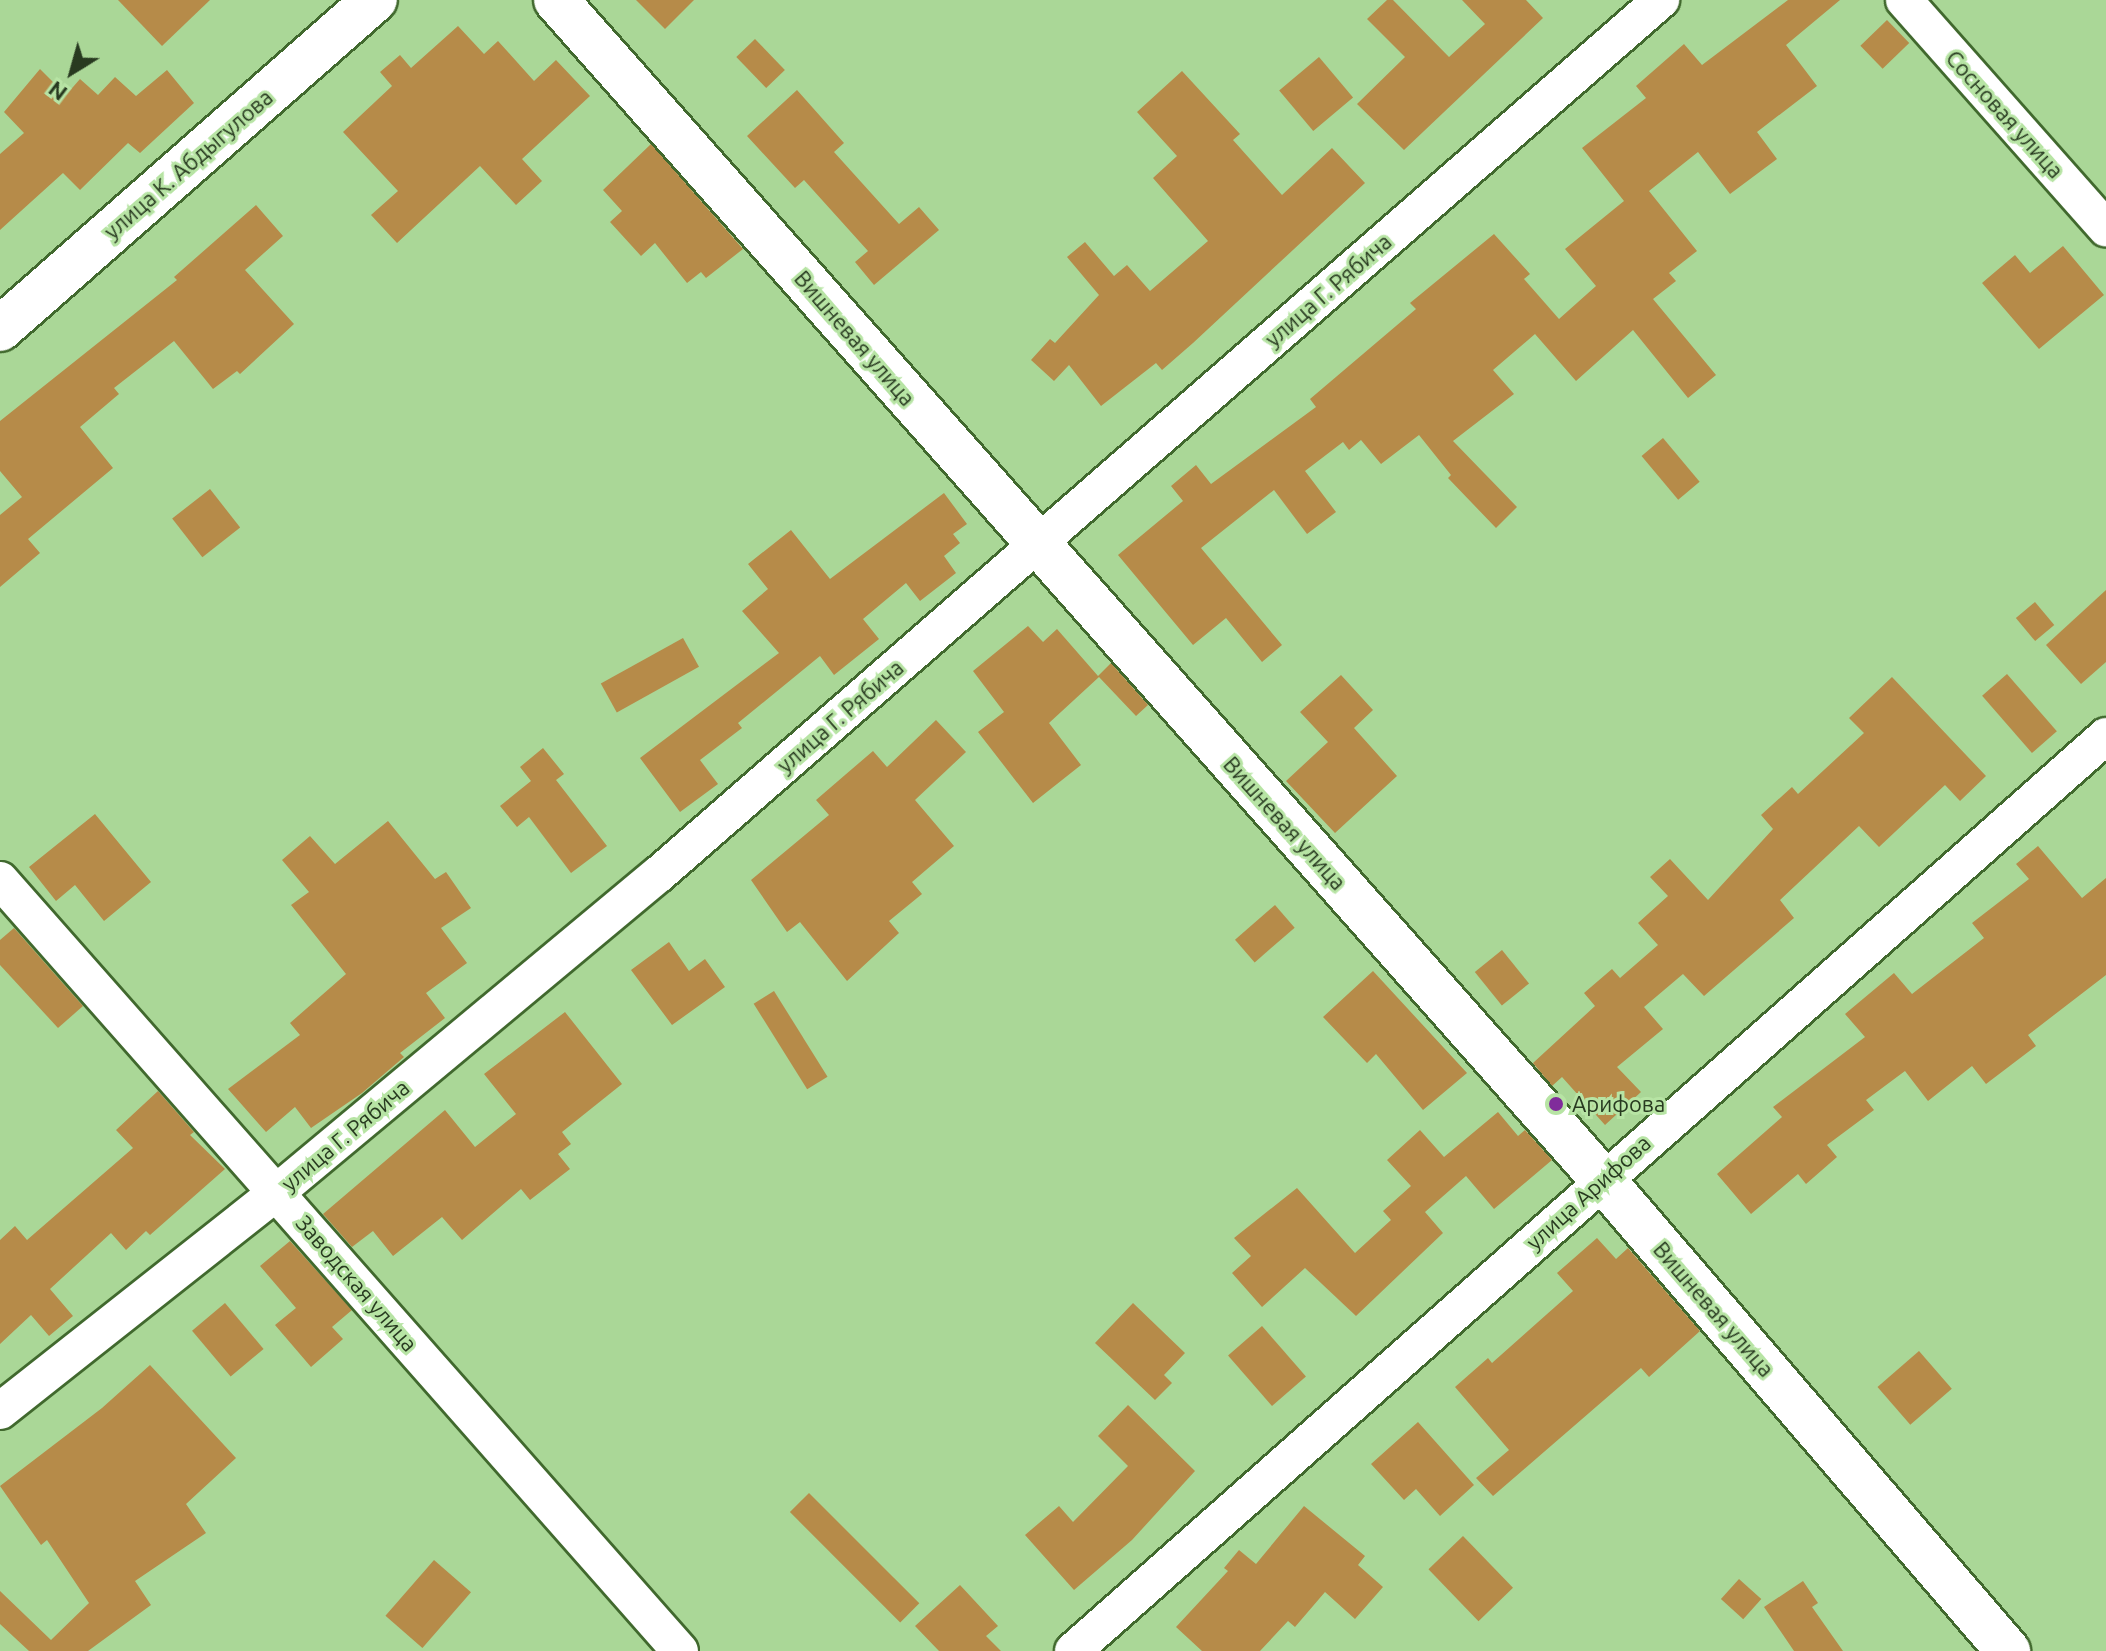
<!DOCTYPE html>
<meta charset="utf-8">
<style>
body{margin:0}
#map{position:relative;width:2106px;height:1651px;overflow:hidden;background:#aad797;font-family:Ubuntu,sans-serif}
div>[style]{position:absolute}
.building>*{inset:0;background:#b68b49;transform-origin:0 0}
.roads{filter:drop-shadow(2px 0 #41692e) drop-shadow(-2px 0 #41692e) drop-shadow(0 2px #41692e) drop-shadow(0 -2px #41692e)}
.street>*{height:36px;margin:-18px;padding:0 18px;transform-origin:18px;border-radius:18px;background:#fff}
.secondary>*{height:44px;margin:-22px;padding:0 22px;transform-origin:22px;border-radius:22px;background:#fff}
.dots>*{width:22px;height:22px;translate:-50% -50%;box-sizing:border-box;border:4px solid #b7e4a4;border-radius:50%}
span{translate:-50% -50%;white-space:nowrap;text-align:center;line-height:1.15;-webkit-text-stroke:6px #b7e4a4;paint-order:stroke}
.street-label{font-size:22px;color:#283a20}
.poi-label{font-size:22px;color:#283a20}
.left{translate:0 -50%;text-align:left}
.north{position:absolute;left:32px;top:32px;width:80px;height:80px;-webkit-text-stroke:6px #b7e4a4;paint-order:stroke;rotate:217deg;font-size:22px;font-weight:700;line-height:32px;text-align:center;color:#283a20}
.north::after{content:'';display:block;margin:auto;width:28px;height:36px;background:#283a20;clip-path:polygon(50% 0,100% 100%,50% 72%,0 100%)}
</style>
<div id="map">
<div class="building">
<i style="clip-path:polygon(118px 0,210px 0,162px 46px)"></i>
<i style="clip-path:polygon(636px 0,694px 0,665px 29px)"></i>
<i style="clip-path:polygon(1387px 0,1393px 0,1449px 57px,1485px 24px,1462px 0,1526px 0,1543px 18px,1404px 150px,1357px 104px,1405px 57px,1367px 19px)"></i>
<i style="clip-path:polygon(1788px 0,1840px 0,1786px 45px,1817px 86px,1757px 132px,1777px 159px,1730px 194px,1698px 152px,1649px 191px,1697px 251px,1669px 273px,1676px 281px,1653px 299px,1716px 375px,1688px 398px,1633px 330px,1576px 381px,1535px 334px,1493px 370px,1514px 394px,1453px 441px,1517px 507px,1496px 528px,1448px 478px,1451px 475px,1419px 435px,1381px 464px,1361px 440px,1349px 450px,1343px 442px,1305px 471px,1336px 512px,1307px 534px,1274px 490px,1201px 548px,1282px 645px,1262px 662px,1226px 618px,1193px 645px,1118px 555px,1183px 501px,1171px 486px,1196px 465px,1211px 484px,1316px 407px,1310px 399px,1416px 309px,1410px 303px,1494px 234px,1530px 274px,1524px 279px,1559px 319px,1596px 286px,1565px 249px,1624px 201px,1582px 148px,1646px 98px,1636px 86px,1684px 44px,1702px 65px)"></i>
<i style="left:1887px;top:20px;width:32px;height:37px;rotate:46deg"></i>
<i style="clip-path:polygon(458px 26px,484px 54px,498px 41px,534px 81px,556px 60px,590px 96px,522px 159px,542px 181px,516px 205px,480px 166px,397px 243px,371px 215px,398px 191px,343px 132px,392px 86px,380px 72px,400px 55px,411px 68px)"></i>
<i style="left:755px;top:39px;width:43px;height:26px;rotate:46deg"></i>
<i style="left:1319px;top:57px;width:53px;height:52px;rotate:50deg"></i>
<i style="clip-path:polygon(40px 69px,66px 95px,80px 79px,98px 95px,115px 77px,136px 96px,167px 70px,194px 103px,140px 153px,128px 143px,80px 190px,63px 173px,0 230px,0 154px,24px 133px,4px 112px)"></i>
<i style="clip-path:polygon(1182px 71px,1240px 134px,1233px 140px,1282px 195px,1332px 148px,1365px 183px,1193px 343px,1162px 370px,1156px 363px,1101px 406px,1069px 365px,1054px 381px,1031px 360px,1050px 339px,1055px 343px,1099px 295px,1067px 257px,1085px 242px,1114px 276px,1127px 265px,1150px 291px,1208px 241px,1153px 178px,1177px 156px,1137px 112px)"></i>
<i style="clip-path:polygon(797px 90px,844px 143px,834px 152px,899px 224px,919px 207px,939px 230px,874px 285px,855px 262px,868px 251px,804px 180px,795px 188px,747px 136px)"></i>
<i style="clip-path:polygon(651px 144px,743px 249px,706px 278px,701px 272px,687px 283px,655px 243px,641px 256px,610px 222px,622px 211px,603px 190px)"></i>
<i style="clip-path:polygon(256px 205px,283px 236px,245px 270px,294px 324px,240px 374px,237px 371px,213px 389px,174px 341px,114px 388px,119px 394px,80px 427px,113px 468px,28px 539px,40px 553px,0 587px,0 515px,22px 497px,0 471px,0 421px,177px 280px,174px 277px)"></i>
<i style="clip-path:polygon(2063px 246px,2104px 295px,2039px 349px,1982px 283px,2015px 255px,2030px 273px)"></i>
<i style="left:1663px;top:438px;width:57px;height:28px;rotate:50deg"></i>
<i style="left:210px;top:489px;width:49px;height:48px;rotate:52deg"></i>
<i style="clip-path:polygon(944px 493px,967px 524px,953px 534px,960px 543px,944px 556px,956px 573px,920px 601px,906px 583px,863px 619px,879px 639px,834px 675px,820px 656px,738px 723px,742px 728px,700px 760px,718px 784px,680px 812px,640px 758px,779px 653px,742px 611px,768px 589px,748px 564px,791px 530px,830px 579px)"></i>
<i style="clip-path:polygon(2106px 590px,2106px 662px,2081px 684px,2046px 645px)"></i>
<i style="left:2035px;top:602px;width:30px;height:25px;rotate:50deg"></i>
<i style="clip-path:polygon(1028px 626px,1043px 642px,1057px 629px,1098px 676px,1111px 663px,1148px 705px,1136px 716px,1099px 677px,1049px 723px,1081px 765px,1033px 803px,978px 732px,1004px 712px,973px 671px)"></i>
<i style="left:683px;top:638px;width:33px;height:94px;rotate:61deg"></i>
<i style="left:2007px;top:674px;width:76px;height:33px;rotate:49deg"></i>
<i style="clip-path:polygon(1341px 675px,1373px 710px,1354px 728px,1397px 776px,1335px 833px,1286px 781px,1328px 742px,1300px 712px)"></i>
<i style="clip-path:polygon(1892px 677px,1986px 776px,1960px 801px,1945px 785px,1879px 847px,1859px 826px,1780px 900px,1794px 918px,1704px 996px,1683px 974px,1644px 1007px,1663px 1029px,1617px 1067px,1641px 1092px,1605px 1125px,1562px 1077px,1552px 1086px,1533px 1063px,1595px 1006px,1584px 993px,1612px 969px,1620px 978px,1658px 945px,1638px 923px,1668px 896px,1650px 877px,1670px 859px,1708px 900px,1773px 829px,1761px 815px,1792px 787px,1798px 794px,1864px 733px,1849px 718px)"></i>
<i style="clip-path:polygon(936px 720px,966px 752px,915px 800px,954px 846px,912px 882px,922px 894px,889px 921px,899px 933px,847px 981px,800px 922px,787px 932px,751px 880px,829px 815px,816px 800px,845px 775px,873px 751px,887px 767px)"></i>
<i style="clip-path:polygon(543px 748px,564px 774px,556px 780px,607px 846px,571px 873px,529px 817px,517px 827px,500px 806px,531px 781px,520px 767px)"></i>
<i style="clip-path:polygon(95px 814px,151px 882px,104px 921px,75px 885px,56px 901px,29px 867px)"></i>
<i style="clip-path:polygon(388px 821px,435px 879px,446px 872px,471px 908px,441px 928px,467px 963px,426px 993px,445px 1018px,400px 1053px,404px 1057px,362px 1093px,311px 1128px,295px 1107px,266px 1132px,228px 1089px,300px 1035px,290px 1023px,346px 974px,291px 905px,309px 892px,282px 860px,310px 836px,335px 864px)"></i>
<i style="clip-path:polygon(2038px 846px,2082px 898px,2106px 878px,2106px 975px,2028px 1035px,2036px 1046px,1986px 1084px,1972px 1066px,1928px 1101px,1905px 1071px,1866px 1100px,1874px 1110px,1827px 1145px,1837px 1157px,1806px 1184px,1798px 1174px,1751px 1214px,1717px 1174px,1782px 1117px,1773px 1107px,1865px 1037px,1845px 1014px,1894px 973px,1912px 994px,1984px 938px,1972px 923px,2029px 879px,2016px 864px)"></i>
<i style="left:1275px;top:905px;width:30px;height:53px;rotate:49deg"></i>
<i style="clip-path:polygon(14px 928px,83px 1006px,58px 1028px,0 965px,0 940px)"></i>
<i style="clip-path:polygon(669px 942px,689px 971px,705px 959px,725px 987px,672px 1025px,631px 970px)"></i>
<i style="left:1502px;top:950px;width:43px;height:35px;rotate:51deg"></i>
<i style="clip-path:polygon(1373px 971px,1467px 1073px,1423px 1110px,1376px 1054px,1367px 1063px,1323px 1017px)"></i>
<i style="left:774px;top:991px;width:101px;height:24px;rotate:58deg"></i>
<i style="clip-path:polygon(565px 1012px,622px 1084px,562px 1132px,571px 1144px,558px 1154px,570px 1169px,530px 1200px,521px 1189px,462px 1240px,442px 1217px,393px 1256px,373px 1231px,352px 1247px,323px 1214px,445px 1110px,475px 1147px,516px 1114px,484px 1074px)"></i>
<i style="clip-path:polygon(158px 1091px,194px 1132px,190px 1135px,225px 1169px,150px 1235px,146px 1231px,126px 1250px,111px 1233px,50px 1289px,73px 1316px,49px 1336px,31px 1315px,0 1344px,0 1240px,15px 1226px,27px 1240px,133px 1148px,116px 1130px)"></i>
<i style="clip-path:polygon(1498px 1112px,1518px 1136px,1525px 1130px,1552px 1160px,1494px 1209px,1466px 1176px,1425px 1212px,1443px 1233px,1356px 1316px,1305px 1268px,1262px 1307px,1232px 1273px,1251px 1256px,1234px 1238px,1297px 1188px,1355px 1253px,1391px 1220px,1383px 1211px,1411px 1186px,1387px 1160px,1420px 1130px,1444px 1157px)"></i>
<i style="clip-path:polygon(1597px 1238px,1616px 1259px,1628px 1248px,1700px 1331px,1649px 1377px,1641px 1368px,1493px 1496px,1476px 1478px,1509px 1450px,1455px 1387px,1488px 1358px,1492px 1363px,1573px 1291px,1557px 1273px)"></i>
<i style="clip-path:polygon(290px 1241px,352px 1310px,332px 1327px,343px 1339px,311px 1367px,275px 1325px,296px 1308px,260px 1266px)"></i>
<i style="left:225px;top:1303px;width:60px;height:43px;rotate:50deg"></i>
<i style="clip-path:polygon(1133px 1303px,1185px 1353px,1164px 1375px,1172px 1383px,1155px 1400px,1095px 1343px)"></i>
<i style="left:1262px;top:1326px;width:67px;height:45px;rotate:49deg"></i>
<i style="left:1919px;top:1351px;width:50px;height:55px;rotate:49deg"></i>
<i style="clip-path:polygon(150px 1365px,236px 1458px,186px 1504px,206px 1533px,135px 1581px,151px 1605px,88px 1651px,29px 1651px,0 1624px,0 1591px,51px 1640px,89px 1603px,47px 1540px,41px 1545px,0 1486px,102px 1408px)"></i>
<i style="clip-path:polygon(1128px 1405px,1195px 1471px,1132px 1540px,1074px 1590px,1025px 1535px,1059px 1506px,1073px 1522px,1128px 1466px,1098px 1436px)"></i>
<i style="clip-path:polygon(1418px 1422px,1474px 1485px,1440px 1516px,1416px 1489px,1404px 1500px,1371px 1464px)"></i>
<i style="left:809px;top:1493px;width:156px;height:27px;rotate:45deg"></i>
<i style="clip-path:polygon(1304px 1506px,1365px 1556px,1358px 1565px,1383px 1587px,1355px 1619px,1325px 1592px,1295px 1627px,1288px 1621px,1260px 1651px,1202px 1651px,1176px 1627px,1228px 1571px,1224px 1568px,1239px 1550px,1256px 1564px)"></i>
<i style="left:1463px;top:1536px;width:72px;height:48px;rotate:46deg"></i>
<i style="left:434px;top:1560px;width:49px;height:74px;rotate:41deg"></i>
<i style="left:1739px;top:1579px;width:30px;height:27px;rotate:42deg"></i>
<i style="clip-path:polygon(1803px 1581px,1818px 1603px,1812px 1607px,1843px 1651px,1794px 1651px,1764px 1607px)"></i>
<i style="clip-path:polygon(960px 1585px,998px 1626px,986px 1636px,1001px 1651px,939px 1651px,915px 1626px)"></i>
</div>
<div class="roads">
<div class="street">
<i style="left:1904px;top:0;width:305px;rotate:48.5deg"></i>
<i style="left:0;top:880px;width:1028px;rotate:48.59deg"></i>
<i style="left:0;top:1411px;width:353px;rotate:-38.3deg"></i>
<i style="left:277px;top:1192px;width:497px;rotate:-39.8deg"></i>
<i style="left:659px;top:874px;width:1330px;rotate:-41.1deg"></i>
<i style="left:1073px;top:1651px;width:1380px;rotate:-41.53deg"></i>
</div>
<div class="secondary">
<i style="left:556px;top:0;width:1576px;rotate:48.42deg"></i>
<i style="left:1602px;top:1179px;width:623px;rotate:49.3deg"></i>
<i style="left:0;top:329px;width:499px;rotate:-41.3deg"></i>
</div>
</div>
<div class="dots">
<i style="left:1556px;top:1104px;background:#802c9b"></i>
</div>
<div class="street-label">
<span style="left:2005px;top:114px;rotate:48deg">Сосновая улица</span>
<span style="left:188px;top:164px;rotate:-41deg">улица К. Абдыгулова</span>
<span style="left:1328px;top:290px;rotate:-41deg">улица Г. Рябича</span>
<span style="left:855px;top:338px;rotate:49deg">Вишневая улица</span>
<span style="left:840px;top:716px;rotate:-41deg">улица Г. Рябича</span>
<span style="left:1285px;top:823px;rotate:48deg">Вишневая улица</span>
<span style="left:345px;top:1135px;rotate:-40deg">улица Г. Рябича</span>
<span style="left:1588px;top:1192px;rotate:-42deg">улица Арифова</span>
<span style="left:357px;top:1283px;rotate:49deg">Заводская улица</span>
<span style="left:1714px;top:1309px;rotate:49deg">Вишневая улица</span>
</div>
<div class="poi-label">
<span class="left" style="left:1572px;top:1104px">Арифова</span>
</div>
<div class="north">N</div>
</div>
